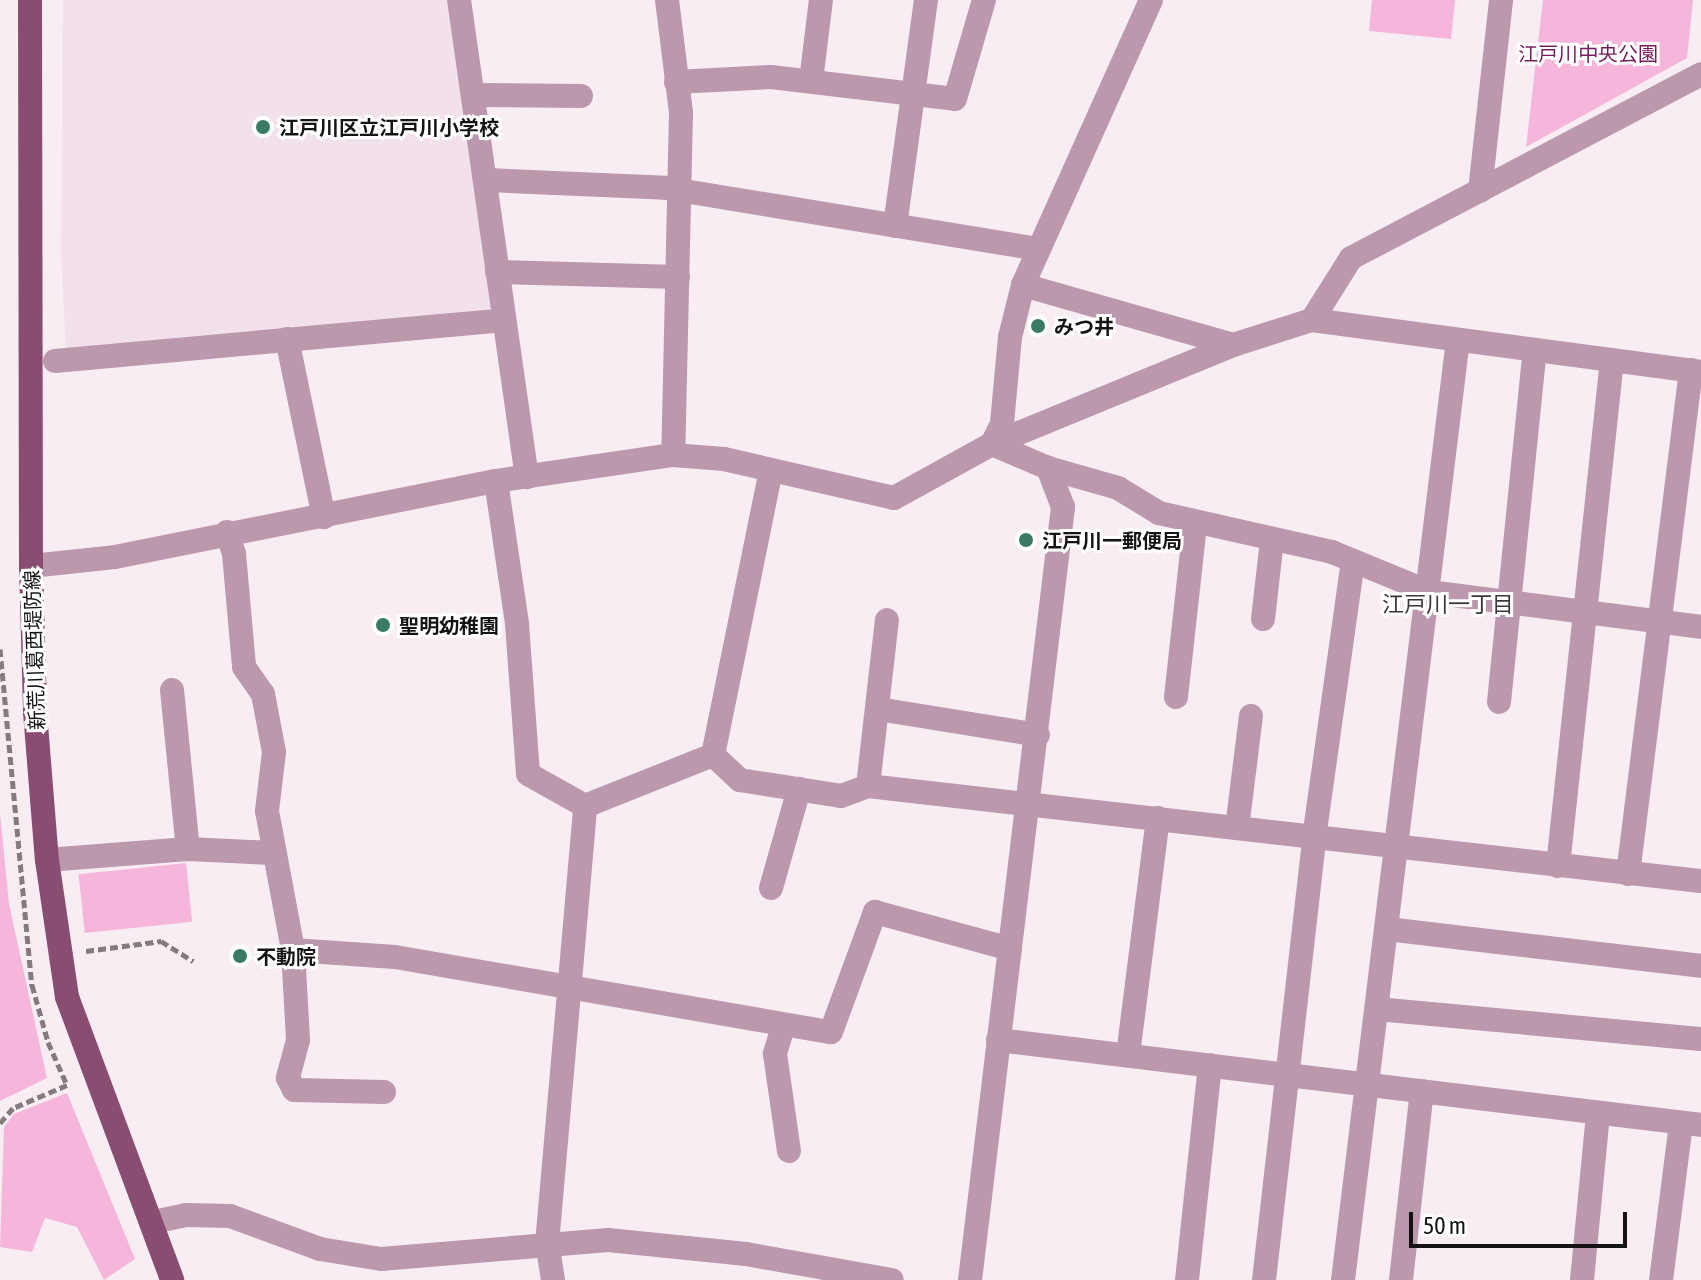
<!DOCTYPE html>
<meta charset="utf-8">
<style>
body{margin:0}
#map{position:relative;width:1701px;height:1280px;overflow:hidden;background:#f8edf3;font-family:"Asap Condensed","Noto Sans JP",sans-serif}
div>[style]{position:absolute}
.built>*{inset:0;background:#f2e0ea}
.green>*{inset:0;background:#f6b6db;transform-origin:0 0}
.path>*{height:5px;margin-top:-2.5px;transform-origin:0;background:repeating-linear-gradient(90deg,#827b7f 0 8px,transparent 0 12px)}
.minor>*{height:24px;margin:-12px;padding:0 12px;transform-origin:12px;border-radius:12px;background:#bb98ac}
.major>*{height:24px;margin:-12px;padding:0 12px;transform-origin:12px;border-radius:12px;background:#894d72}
.dots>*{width:22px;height:22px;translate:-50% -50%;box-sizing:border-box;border:4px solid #fff;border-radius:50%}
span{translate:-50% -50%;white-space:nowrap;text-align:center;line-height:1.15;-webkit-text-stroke:6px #fff;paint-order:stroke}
.park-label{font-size:20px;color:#771c5a}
.poi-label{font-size:20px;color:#161315;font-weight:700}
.left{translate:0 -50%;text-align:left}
.street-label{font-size:20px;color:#161315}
.neighbourhood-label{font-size:22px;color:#3d3539}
.scale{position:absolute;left:1409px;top:1212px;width:218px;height:36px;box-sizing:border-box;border:4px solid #161315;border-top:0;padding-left:10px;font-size:24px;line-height:28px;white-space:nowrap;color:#161315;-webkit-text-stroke:6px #fff;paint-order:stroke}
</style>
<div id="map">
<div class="built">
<i style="clip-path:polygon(63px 0,446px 0,491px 308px,209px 343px,66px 353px,61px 254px)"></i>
</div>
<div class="green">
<i style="clip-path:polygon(1372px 0,1455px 0,1451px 39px,1369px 31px)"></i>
<i style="clip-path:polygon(1543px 0,1693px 0,1687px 58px,1526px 147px)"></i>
<i style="clip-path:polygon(0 813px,9px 904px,47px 1078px,0 1101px)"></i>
<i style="left:186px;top:863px;width:59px;height:108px;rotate:84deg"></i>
<i style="clip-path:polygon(67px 1093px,135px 1259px,104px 1280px,77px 1227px,45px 1218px,32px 1252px,0 1247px,4px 1127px,14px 1114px)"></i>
</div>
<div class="path">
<i style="left:0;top:649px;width:338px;rotate:84.6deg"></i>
<i style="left:32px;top:985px;width:59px;rotate:74.3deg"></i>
<i style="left:48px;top:1042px;width:47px;rotate:66.2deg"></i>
<i style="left:67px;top:1085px;width:59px;rotate:156.9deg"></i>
<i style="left:13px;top:1108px;width:20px;rotate:131deg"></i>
<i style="left:86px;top:951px;width:76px;rotate:-7.6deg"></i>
<i style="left:161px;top:941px;width:38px;rotate:32deg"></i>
</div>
<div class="minor">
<i style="left:459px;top:0;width:482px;rotate:81.9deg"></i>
<i style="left:667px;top:0;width:114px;rotate:82.9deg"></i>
<i style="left:681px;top:113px;width:342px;rotate:91.3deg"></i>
<i style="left:1151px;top:0;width:312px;rotate:114.2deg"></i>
<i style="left:1023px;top:285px;width:54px;rotate:104deg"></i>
<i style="left:1010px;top:337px;width:87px;rotate:95.3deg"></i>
<i style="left:1002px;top:424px;width:22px;rotate:117deg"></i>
<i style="left:992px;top:444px;width:61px;rotate:23.2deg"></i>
<i style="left:1048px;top:468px;width:73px;rotate:15.9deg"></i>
<i style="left:1118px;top:488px;width:48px;rotate:31.4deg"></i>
<i style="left:1159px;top:513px;width:177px;rotate:12.7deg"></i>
<i style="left:1332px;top:552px;width:105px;rotate:22.4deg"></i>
<i style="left:1429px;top:592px;width:274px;rotate:7.3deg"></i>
<i style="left:811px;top:81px;width:82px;rotate:-83deg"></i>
<i style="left:676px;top:82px;width:95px;rotate:-3deg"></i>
<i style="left:771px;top:77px;width:185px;rotate:6.8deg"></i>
<i style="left:955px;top:99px;width:103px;rotate:-73.7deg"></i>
<i style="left:473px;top:95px;width:108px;rotate:0.5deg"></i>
<i style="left:486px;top:180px;width:180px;rotate:2.5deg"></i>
<i style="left:666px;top:188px;width:376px;rotate:9.3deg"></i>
<i style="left:1480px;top:191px;width:192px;rotate:-83.7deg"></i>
<i style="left:895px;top:226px;width:228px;rotate:-82.2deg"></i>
<i style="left:497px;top:272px;width:181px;rotate:1.6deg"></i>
<i style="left:1023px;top:285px;width:218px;rotate:15.9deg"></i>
<i style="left:1312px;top:320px;width:392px;rotate:7.6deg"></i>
<i style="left:287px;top:339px;width:182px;rotate:78.3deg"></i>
<i style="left:55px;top:361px;width:451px;rotate:-5.2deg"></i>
<i style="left:496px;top:481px;width:145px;rotate:81.6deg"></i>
<i style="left:517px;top:624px;width:150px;rotate:85.8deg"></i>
<i style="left:528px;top:774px;width:65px;rotate:29.3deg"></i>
<i style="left:227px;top:532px;width:23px;rotate:72deg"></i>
<i style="left:234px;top:554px;width:113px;rotate:84.9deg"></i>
<i style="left:244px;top:667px;width:33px;rotate:55deg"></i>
<i style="left:263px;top:694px;width:59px;rotate:79.3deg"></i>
<i style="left:274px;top:752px;width:59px;rotate:96.8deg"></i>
<i style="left:267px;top:811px;width:141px;rotate:79.4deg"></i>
<i style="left:293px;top:950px;width:90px;rotate:86.8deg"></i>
<i style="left:298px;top:1040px;width:39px;rotate:105deg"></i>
<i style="left:288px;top:1078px;width:13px;rotate:63deg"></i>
<i style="left:294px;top:1090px;width:90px;rotate:1.3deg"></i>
<i style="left:31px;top:566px;width:84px;rotate:-6.1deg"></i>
<i style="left:115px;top:557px;width:389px;rotate:-11.3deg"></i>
<i style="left:496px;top:481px;width:179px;rotate:-8.4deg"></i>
<i style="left:673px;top:455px;width:51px;rotate:4.5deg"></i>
<i style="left:724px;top:459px;width:174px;rotate:12.9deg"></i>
<i style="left:894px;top:498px;width:112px;rotate:-28.9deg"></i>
<i style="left:992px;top:444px;width:261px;rotate:-22.3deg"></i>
<i style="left:1233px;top:345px;width:83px;rotate:-17.6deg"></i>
<i style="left:1312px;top:320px;width:73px;rotate:-57.8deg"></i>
<i style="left:1351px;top:258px;width:395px;rotate:-27.7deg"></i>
<i style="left:1263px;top:619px;width:80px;rotate:-83.5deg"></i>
<i style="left:172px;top:690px;width:160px;rotate:84.3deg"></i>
<i style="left:1176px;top:697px;width:174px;rotate:-83.7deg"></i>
<i style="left:1499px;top:702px;width:354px;rotate:-84.2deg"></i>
<i style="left:878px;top:709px;width:162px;rotate:9.2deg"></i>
<i style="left:713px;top:755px;width:37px;rotate:43deg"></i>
<i style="left:740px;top:780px;width:102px;rotate:9deg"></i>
<i style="left:841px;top:796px;width:29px;rotate:-20deg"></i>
<i style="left:868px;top:786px;width:838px;rotate:6.51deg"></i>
<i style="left:868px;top:786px;width:167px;rotate:-83.5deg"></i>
<i style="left:1237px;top:828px;width:113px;rotate:-82.9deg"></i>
<i style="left:47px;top:860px;width:141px;rotate:-4.5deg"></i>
<i style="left:188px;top:849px;width:84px;rotate:2.7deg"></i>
<i style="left:1558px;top:866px;width:509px;rotate:-83.91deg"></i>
<i style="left:1628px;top:874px;width:508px;rotate:-82.87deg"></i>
<i style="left:771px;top:888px;width:103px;rotate:-74.2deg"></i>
<i style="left:1387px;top:929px;width:316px;rotate:6.7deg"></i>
<i style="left:293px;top:950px;width:102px;rotate:3.9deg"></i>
<i style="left:395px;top:957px;width:442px;rotate:9.8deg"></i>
<i style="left:831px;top:1032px;width:128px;rotate:-69.9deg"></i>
<i style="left:875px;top:912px;width:140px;rotate:15.3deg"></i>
<i style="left:1377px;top:1009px;width:325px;rotate:5.3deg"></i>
<i style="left:783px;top:1027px;width:28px;rotate:107deg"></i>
<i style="left:775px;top:1054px;width:98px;rotate:81.8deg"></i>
<i style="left:998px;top:1040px;width:708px;rotate:6.89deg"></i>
<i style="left:1128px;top:1055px;width:239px;rotate:-82.8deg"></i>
<i style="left:153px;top:1222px;width:34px;rotate:-12deg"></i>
<i style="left:186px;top:1215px;width:44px;rotate:1.3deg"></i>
<i style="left:230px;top:1216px;width:96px;rotate:20.1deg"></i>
<i style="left:320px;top:1249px;width:62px;rotate:9.3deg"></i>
<i style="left:381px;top:1259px;width:228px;rotate:-4.8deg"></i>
<i style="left:608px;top:1240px;width:139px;rotate:5.8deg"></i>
<i style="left:746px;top:1254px;width:148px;rotate:10.1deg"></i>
<i style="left:553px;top:1280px;width:36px;rotate:-99deg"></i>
<i style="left:547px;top:1244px;width:440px;rotate:-85deg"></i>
<i style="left:585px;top:806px;width:138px;rotate:-21.7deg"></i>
<i style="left:713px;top:755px;width:290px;rotate:-78.5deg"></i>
<i style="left:970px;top:1280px;width:779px;rotate:-83.14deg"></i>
<i style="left:1063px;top:507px;width:42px;rotate:-111deg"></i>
<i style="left:1187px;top:1280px;width:216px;rotate:-83.9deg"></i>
<i style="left:1264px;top:1280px;width:445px;rotate:-83.5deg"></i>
<i style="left:1314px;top:838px;width:279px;rotate:-82deg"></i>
<i style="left:1343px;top:1280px;width:947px;rotate:-83.03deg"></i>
<i style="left:1401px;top:1280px;width:190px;rotate:-83.7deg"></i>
<i style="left:1582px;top:1280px;width:168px;rotate:-84.5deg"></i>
<i style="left:1661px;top:1280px;width:158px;rotate:-82.7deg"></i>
</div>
<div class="major">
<i style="left:30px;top:0;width:566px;rotate:89.9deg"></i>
<i style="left:31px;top:566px;width:146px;rotate:88.4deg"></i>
<i style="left:35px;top:712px;width:148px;rotate:85.4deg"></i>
<i style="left:47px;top:860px;width:138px;rotate:81.7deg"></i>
<i style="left:67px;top:997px;width:302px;rotate:69.6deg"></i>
</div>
<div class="dots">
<i style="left:263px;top:127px;background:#3b7a66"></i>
<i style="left:1038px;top:326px;background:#3b7a66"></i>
<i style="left:1026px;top:540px;background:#3b7a66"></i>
<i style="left:383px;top:625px;background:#3b7a66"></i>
<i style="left:240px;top:956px;background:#3b7a66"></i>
</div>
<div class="park-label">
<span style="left:1588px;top:53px">江戸川中央公園</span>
</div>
<div class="poi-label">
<span class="left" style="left:279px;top:127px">江戸川区立江戸川小学校</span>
<span class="left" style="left:1054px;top:326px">みつ井</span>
<span class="left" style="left:1042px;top:540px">江戸川一郵便局</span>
<span class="left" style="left:399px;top:625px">聖明幼稚園</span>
<span class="left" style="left:256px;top:956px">不動院</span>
</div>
<div class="street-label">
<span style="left:34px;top:650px;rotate:-92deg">新荒川葛西堤防線</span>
</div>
<div class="neighbourhood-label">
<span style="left:1448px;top:605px">江戸川一丁目</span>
</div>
<div class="scale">50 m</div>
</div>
